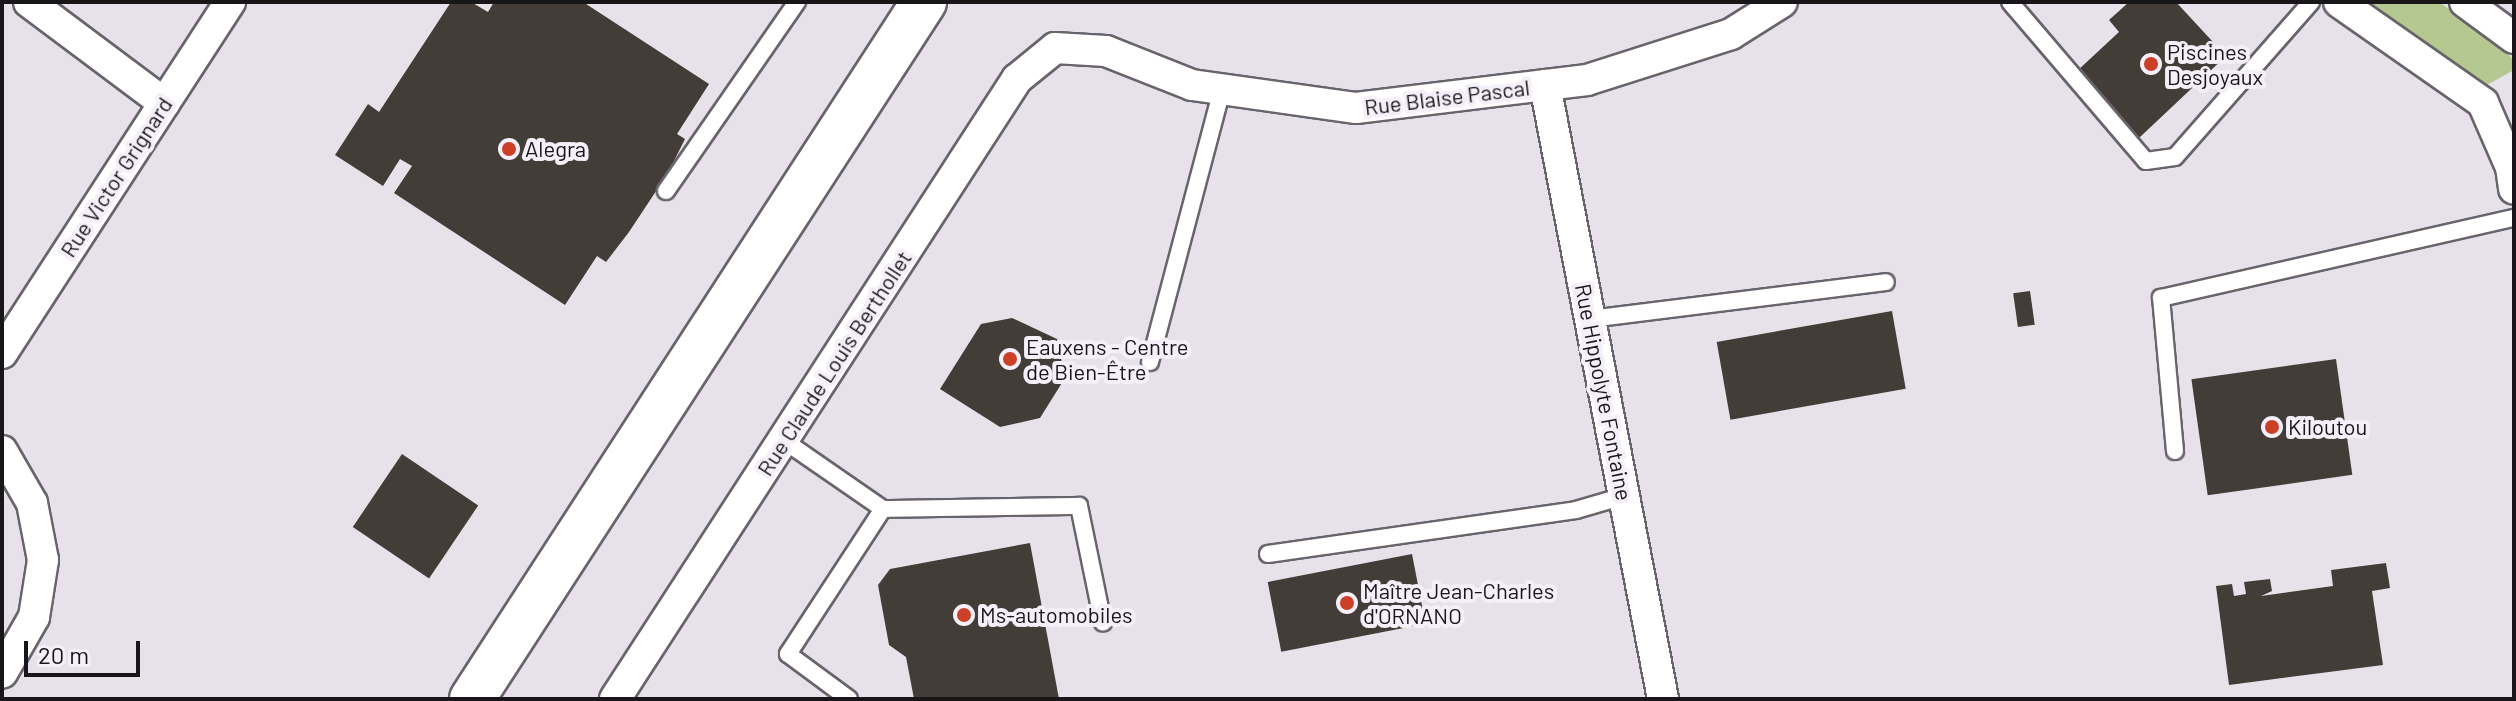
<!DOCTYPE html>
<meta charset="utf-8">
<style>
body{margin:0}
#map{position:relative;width:2516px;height:701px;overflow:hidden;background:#e7e2ea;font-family:Barlow,sans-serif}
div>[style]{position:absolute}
.green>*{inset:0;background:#b5c88f}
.building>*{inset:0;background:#423d37;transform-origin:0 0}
.roads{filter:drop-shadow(2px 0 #68646b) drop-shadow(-2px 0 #68646b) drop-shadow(0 2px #68646b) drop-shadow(0 -2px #68646b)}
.lane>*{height:16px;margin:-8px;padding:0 8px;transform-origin:8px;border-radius:8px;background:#fff}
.street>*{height:30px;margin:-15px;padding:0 15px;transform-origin:15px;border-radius:15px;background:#fff}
.secondary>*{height:44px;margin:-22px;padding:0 22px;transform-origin:22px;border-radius:22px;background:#fff}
.dots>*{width:22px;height:22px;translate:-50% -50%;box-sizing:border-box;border:4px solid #f4eff8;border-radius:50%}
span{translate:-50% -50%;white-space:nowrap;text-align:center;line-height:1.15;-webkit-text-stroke:8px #f4eff8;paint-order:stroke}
.poi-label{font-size:22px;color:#181619}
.left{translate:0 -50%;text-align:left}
.street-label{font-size:22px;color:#181619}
.frame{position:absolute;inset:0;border:4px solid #181619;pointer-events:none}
.scale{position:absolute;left:24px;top:641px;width:116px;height:36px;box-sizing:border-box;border:4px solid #181619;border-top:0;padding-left:10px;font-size:24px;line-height:28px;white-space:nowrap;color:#181619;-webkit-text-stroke:6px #f4eff8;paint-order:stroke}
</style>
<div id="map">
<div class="green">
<i style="clip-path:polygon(2370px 2px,2439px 2px,2500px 44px,2514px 61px,2514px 70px,2485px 86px)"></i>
</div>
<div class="building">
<i style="clip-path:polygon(451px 2px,471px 2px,488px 12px,494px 2px,583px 2px,709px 84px,677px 134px,685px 139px,668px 173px,629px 232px,606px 262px,597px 256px,565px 305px,394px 193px,412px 166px,400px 159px,383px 186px,335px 155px,368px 104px,379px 112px)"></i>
<i style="clip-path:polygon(2129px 2px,2176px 2px,2226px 56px,2139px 138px,2077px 71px,2119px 32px,2109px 20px)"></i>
<i style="left:2030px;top:291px;width:34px;height:17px;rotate:82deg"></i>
<i style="left:1892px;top:311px;width:79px;height:178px;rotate:80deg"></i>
<i style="clip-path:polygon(1012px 318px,1057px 339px,1065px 378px,1040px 418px,1000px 427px,940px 389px,981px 324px)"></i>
<i style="left:2336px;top:359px;width:117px;height:146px;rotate:82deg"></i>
<i style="left:402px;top:454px;width:92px;height:88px;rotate:34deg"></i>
<i style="clip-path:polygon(1030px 543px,1059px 699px,914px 699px,906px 657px,889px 645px,878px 585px,890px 569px)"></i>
<i style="left:1412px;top:554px;width:71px;height:147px;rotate:79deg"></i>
<i style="clip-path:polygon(2386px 563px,2390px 588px,2372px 591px,2383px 665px,2229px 685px,2216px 586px,2232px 584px,2234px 596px,2246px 594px,2244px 582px,2270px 579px,2272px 591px,2261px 596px,2333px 586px,2331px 570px)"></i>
</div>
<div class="roads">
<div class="lane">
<i style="left:2010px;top:2px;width:209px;rotate:49.5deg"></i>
<i style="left:2146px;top:161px;width:29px;rotate:-8deg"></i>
<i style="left:2175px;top:157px;width:206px;rotate:-48.7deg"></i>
<i style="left:666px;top:191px;width:230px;rotate:-55.3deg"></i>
<i style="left:1590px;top:319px;width:298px;rotate:-7.1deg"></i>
<i style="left:1150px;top:362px;width:282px;rotate:-75.2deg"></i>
<i style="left:783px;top:440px;width:121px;rotate:34.6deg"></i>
<i style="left:883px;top:509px;width:196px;rotate:-0.9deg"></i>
<i style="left:1079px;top:506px;width:119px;rotate:78.4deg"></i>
<i style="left:2175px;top:451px;width:154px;rotate:-95.2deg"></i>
<i style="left:2161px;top:298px;width:362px;rotate:-12.8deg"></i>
<i style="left:1268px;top:554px;width:311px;rotate:-8.1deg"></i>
<i style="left:1576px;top:510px;width:50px;rotate:-16.3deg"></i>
<i style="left:849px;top:699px;width:76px;rotate:-143.6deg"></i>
<i style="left:788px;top:654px;width:173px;rotate:-56.8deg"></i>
</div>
<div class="street">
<i style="left:29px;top:2px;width:169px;rotate:36.8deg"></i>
<i style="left:2339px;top:2px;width:176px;rotate:35deg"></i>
<i style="left:2483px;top:103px;width:70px;rotate:66.4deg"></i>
<i style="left:2511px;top:167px;width:22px;rotate:82deg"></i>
<i style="left:2465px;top:2px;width:61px;rotate:36.3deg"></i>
<i style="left:1545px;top:85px;width:625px;rotate:79.12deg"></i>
<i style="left:2px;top:353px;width:419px;rotate:-57deg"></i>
<i style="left:2px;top:451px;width:60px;rotate:60deg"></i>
<i style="left:32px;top:503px;width:58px;rotate:79.1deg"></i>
<i style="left:43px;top:560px;width:58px;rotate:99deg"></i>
<i style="left:34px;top:617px;width:64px;rotate:119.7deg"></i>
<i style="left:615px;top:699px;width:739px;rotate:-57.04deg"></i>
<i style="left:1017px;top:79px;width:49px;rotate:-39.2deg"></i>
<i style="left:1055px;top:48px;width:51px;rotate:3.4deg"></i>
<i style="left:1106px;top:51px;width:92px;rotate:21.6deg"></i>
<i style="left:1192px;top:85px;width:166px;rotate:8deg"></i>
<i style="left:1356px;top:108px;width:233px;rotate:-6.9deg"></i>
<i style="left:1587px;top:80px;width:151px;rotate:-17.7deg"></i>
<i style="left:1731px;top:34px;width:60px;rotate:-32.1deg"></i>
</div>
<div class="secondary">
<i style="left:472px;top:699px;width:831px;rotate:-57.04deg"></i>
</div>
</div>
<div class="dots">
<i style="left:2151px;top:64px;background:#cb4026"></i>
<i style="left:509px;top:149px;background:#cb4026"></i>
<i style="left:1010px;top:359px;background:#cb4026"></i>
<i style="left:2272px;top:427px;background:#cb4026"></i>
<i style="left:1347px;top:603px;background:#cb4026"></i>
<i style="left:964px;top:615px;background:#cb4026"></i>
</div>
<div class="poi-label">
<span class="left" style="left:2167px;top:64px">Piscines<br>Desjoyaux</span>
<span class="left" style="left:525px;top:149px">Alegra</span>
<span class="left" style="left:1026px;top:359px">Eauxens - Centre<br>de Bien-Être</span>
<span class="left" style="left:2288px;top:427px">Kiloutou</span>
<span class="left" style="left:1363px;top:603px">Maître Jean-Charles<br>d'ORNANO</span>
<span class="left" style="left:980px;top:615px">Ms-automobiles</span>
</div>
<div class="street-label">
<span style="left:1447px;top:97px;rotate:-7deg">Rue Blaise Pascal</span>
<span style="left:116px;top:177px;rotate:-57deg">Rue Victor Grignard</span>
<span style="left:834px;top:363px;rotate:-57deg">Rue Claude Louis Berthollet</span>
<span style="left:1604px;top:392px;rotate:79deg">Rue Hippolyte Fontaine</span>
</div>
<div class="frame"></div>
<div class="scale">20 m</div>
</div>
